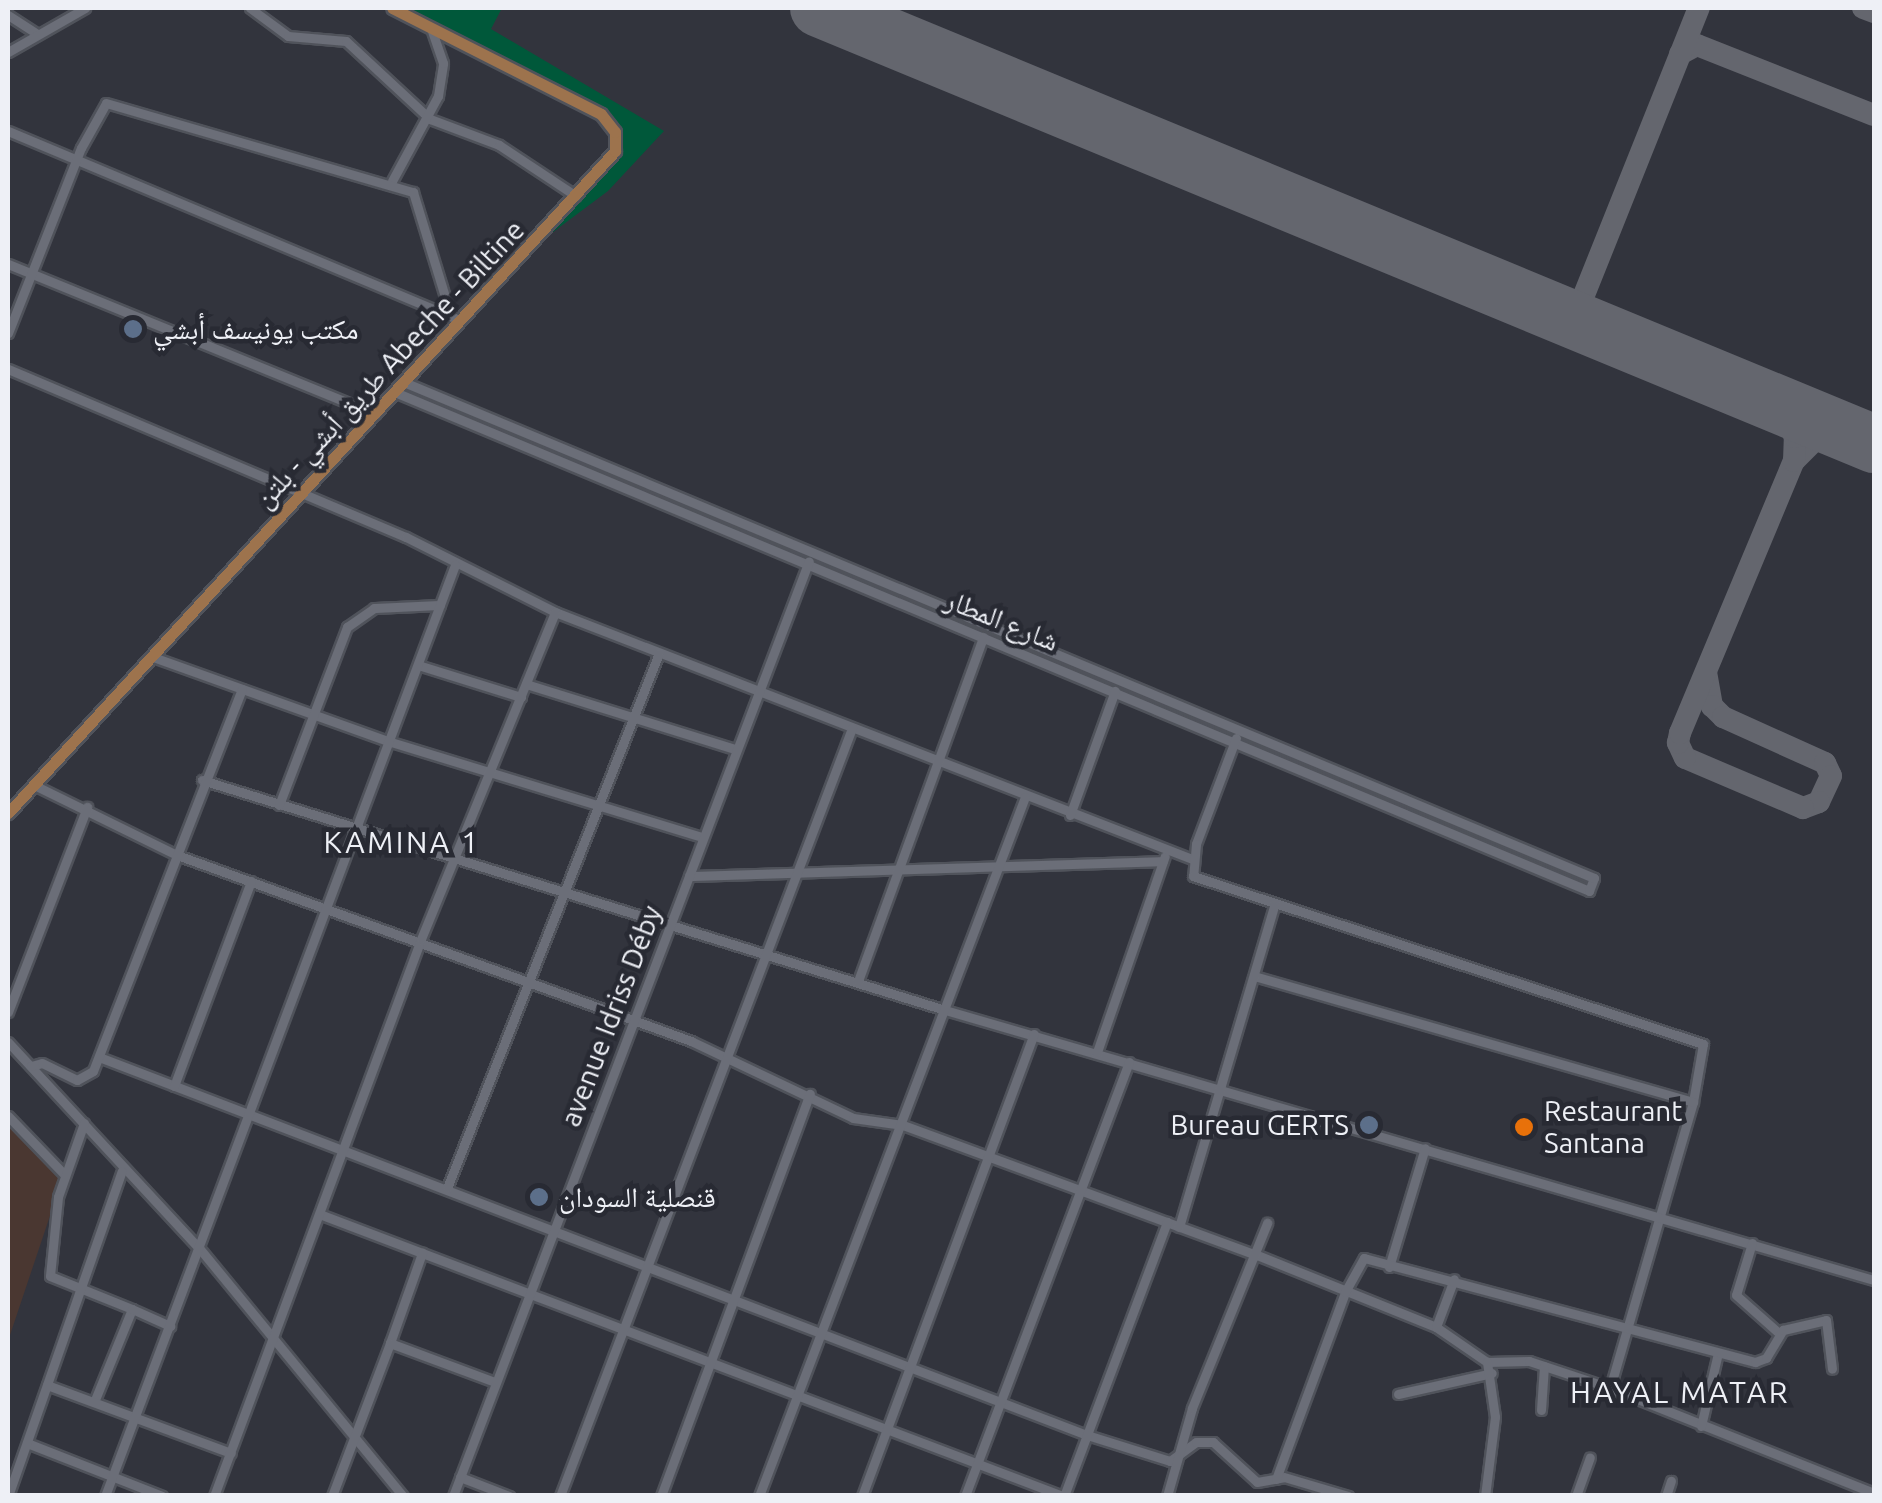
<!DOCTYPE html>
<meta charset="utf-8">
<style>
body{margin:0}
#map{position:relative;width:1882px;height:1503px;overflow:hidden;background:#32343d;font-family:Ubuntu,"Noto Naskh Arabic",sans-serif}
div>[style]{position:absolute}
.medical>*{inset:0;background:#4a3731}
.green>*{inset:0;background:#00583a}
.taxiway>*{height:22px;margin:-11px;padding:0 11px;transform-origin:11px;border-radius:11px;background:#64666e}
.runway>*{height:58px;margin:-29px;padding:0 29px;transform-origin:29px;border-radius:29px;background:#64666e}
.roads{filter:drop-shadow(2px 0 #50535b) drop-shadow(-2px 0 #50535b) drop-shadow(0 2px #50535b) drop-shadow(0 -2px #50535b)}
.minor>*{height:9px;margin:-4.5px;padding:0 4.5px;transform-origin:4.5px;border-radius:4.5px;background:#6b6e78}
.major>*{height:11px;margin:-5.5px;padding:0 5.5px;transform-origin:5.5px;border-radius:5.5px;background:#9d734d}
.dots>*{width:28px;height:28px;translate:-50% -50%;box-sizing:border-box;border:5px solid #282a33;border-radius:50%}
span{translate:-50% -50%;white-space:nowrap;text-align:center;line-height:1.15;-webkit-text-stroke:9px #282a33;paint-order:stroke}
.poi-label{font-size:28px;color:#eef0f6}
.left{translate:0 -50%;text-align:left}
.right{translate:-100% -50%;text-align:right}
.street-label{font-size:28px;color:#eef0f6}
.neighbourhood-label{font-size:30px;color:#eef0f6;letter-spacing:2.5px}
.frame{position:absolute;inset:0;border:10px solid #eef0f6;pointer-events:none}
</style>
<div id="map">
<div class="medical">
<i style="clip-path:polygon(8px 1124px,62px 1180px,8px 1341px)"></i>
</div>
<div class="green">
<i style="clip-path:polygon(403px 8px,502px 8px,491px 29px,664px 131px,608px 191px,501px 271px,610px 154px,616px 137px,597px 112px)"></i>
</div>
<div class="taxiway">
<i style="left:1863px;top:8px;width:12px;rotate:20deg"></i>
<i style="left:1680px;top:54px;width:19px;rotate:-28deg"></i>
<i style="left:1697px;top:45px;width:190px;rotate:21.6deg"></i>
<i style="left:1574px;top:320px;width:336px;rotate:-68.2deg"></i>
<i style="left:1794px;top:461px;width:35px;rotate:-45deg"></i>
<i style="left:1819px;top:436px;width:28px;rotate:-6deg"></i>
<i style="left:1706px;top:672px;width:35px;rotate:80deg"></i>
<i style="left:1712px;top:706px;width:16px;rotate:45deg"></i>
<i style="left:1723px;top:717px;width:112px;rotate:24.3deg"></i>
<i style="left:1825px;top:763px;width:14px;rotate:65deg"></i>
<i style="left:1831px;top:776px;width:29px;rotate:115deg"></i>
<i style="left:1819px;top:802px;width:17px;rotate:159deg"></i>
<i style="left:1803px;top:808px;width:128px;rotate:-157deg"></i>
<i style="left:1685px;top:758px;width:17px;rotate:-115deg"></i>
<i style="left:1678px;top:743px;width:10px;rotate:-79deg"></i>
<i style="left:1680px;top:733px;width:295px;rotate:-67.3deg"></i>
<i style="left:1794px;top:461px;width:24px;rotate:-88deg"></i>
<i style="left:1795px;top:437px;width:37px;rotate:-117deg"></i>
</div>
<div class="runway">
<i style="left:819px;top:8px;width:1142px;rotate:22.45deg"></i>
</div>
<div class="roads">
<div class="minor">
<i style="left:250px;top:8px;width:47px;rotate:36.4deg"></i>
<i style="left:288px;top:36px;width:58px;rotate:4.9deg"></i>
<i style="left:346px;top:41px;width:115px;rotate:42.9deg"></i>
<i style="left:430px;top:119px;width:74px;rotate:20.6deg"></i>
<i style="left:499px;top:145px;width:92px;rotate:33.5deg"></i>
<i style="left:8px;top:15px;width:35px;rotate:33deg"></i>
<i style="left:8px;top:52px;width:89px;rotate:-29.7deg"></i>
<i style="left:8px;top:131px;width:484px;rotate:22.7deg"></i>
<i style="left:392px;top:181px;width:97px;rotate:-61.6deg"></i>
<i style="left:438px;top:96px;width:33px;rotate:-81deg"></i>
<i style="left:443px;top:63px;width:37px;rotate:-109deg"></i>
<i style="left:8px;top:264px;width:397px;rotate:22.2deg"></i>
<i style="left:8px;top:333px;width:199px;rotate:-68.5deg"></i>
<i style="left:81px;top:148px;width:51px;rotate:-60.9deg"></i>
<i style="left:106px;top:103px;width:320px;rotate:16.2deg"></i>
<i style="left:413px;top:192px;width:130px;rotate:73deg"></i>
<i style="left:8px;top:369px;width:432px;rotate:22.9deg"></i>
<i style="left:406px;top:537px;width:167px;rotate:26.7deg"></i>
<i style="left:555px;top:612px;width:683px;rotate:21.19deg"></i>
<i style="left:397px;top:393px;width:1292px;rotate:22.67deg"></i>
<i style="left:1589px;top:891px;width:14px;rotate:-69deg"></i>
<i style="left:1594px;top:878px;width:1287px;rotate:-157.38deg"></i>
<i style="left:153px;top:657px;width:253px;rotate:19.7deg"></i>
<i style="left:391px;top:742px;width:325px;rotate:17deg"></i>
<i style="left:418px;top:665px;width:108px;rotate:17.3deg"></i>
<i style="left:526px;top:684px;width:219px;rotate:17.3deg"></i>
<i style="left:1236px;top:738px;width:113px;rotate:110.7deg"></i>
<i style="left:1196px;top:844px;width:32px;rotate:95deg"></i>
<i style="left:1193px;top:876px;width:537px;rotate:18.23deg"></i>
<i style="left:1703px;top:1044px;width:59px;rotate:99.8deg"></i>
<i style="left:1693px;top:1102px;width:298px;rotate:106.2deg"></i>
<i style="left:202px;top:780px;width:778px;rotate:17.2deg"></i>
<i style="left:945px;top:1010px;width:967px;rotate:16.21deg"></i>
<i style="left:34px;top:785px;width:159px;rotate:26.1deg"></i>
<i style="left:177px;top:855px;width:547px;rotate:19.89deg"></i>
<i style="left:691px;top:1041px;width:179px;rotate:25.4deg"></i>
<i style="left:853px;top:1118px;width:50px;rotate:8deg"></i>
<i style="left:903px;top:1125px;width:377px;rotate:20.2deg"></i>
<i style="left:1257px;top:1255px;width:193px;rotate:21.9deg"></i>
<i style="left:1436px;top:1327px;width:62px;rotate:34.5deg"></i>
<i style="left:1487px;top:1362px;width:42px;rotate:-1.4deg"></i>
<i style="left:1529px;top:1361px;width:85px;rotate:18.4deg"></i>
<i style="left:1610px;top:1388px;width:284px;rotate:21.7deg"></i>
<i style="left:279px;top:805px;width:191px;rotate:-69.1deg"></i>
<i style="left:347px;top:627px;width:33px;rotate:-35deg"></i>
<i style="left:374px;top:608px;width:66px;rotate:-2.6deg"></i>
<i style="left:1070px;top:815px;width:132px;rotate:-70.1deg"></i>
<i style="left:689px;top:876px;width:474px;rotate:-1.8deg"></i>
<i style="left:1254px;top:976px;width:457px;rotate:16deg"></i>
<i style="left:858px;top:981px;width:366px;rotate:-70deg"></i>
<i style="left:8px;top:1012px;width:220px;rotate:-68.9deg"></i>
<i style="left:8px;top:1042px;width:282px;rotate:47.2deg"></i>
<i style="left:200px;top:1249px;width:320px;rotate:50.6deg"></i>
<i style="left:1097px;top:1052px;width:207px;rotate:-70.9deg"></i>
<i style="left:99px;top:1057px;width:1058px;rotate:20.94deg"></i>
<i style="left:1087px;top:1435px;width:87px;rotate:17.4deg"></i>
<i style="left:1170px;top:1461px;width:32px;rotate:-36deg"></i>
<i style="left:1196px;top:1442px;width:17px"></i>
<i style="left:1213px;top:1442px;width:59px;rotate:42.3deg"></i>
<i style="left:1257px;top:1482px;width:27px;rotate:-10deg"></i>
<i style="left:1284px;top:1477px;width:67px;rotate:16.5deg"></i>
<i style="left:31px;top:1066px;width:11px;rotate:-15deg"></i>
<i style="left:42px;top:1063px;width:39px;rotate:26deg"></i>
<i style="left:77px;top:1080px;width:18px;rotate:-29deg"></i>
<i style="left:93px;top:1071px;width:410px;rotate:-68.7deg"></i>
<i style="left:174px;top:1086px;width:219px;rotate:-69.4deg"></i>
<i style="left:8px;top:1116px;width:81px;rotate:46deg"></i>
<i style="left:84px;top:1123px;width:78px;rotate:109.4deg"></i>
<i style="left:58px;top:1197px;width:79px;rotate:95.8deg"></i>
<i style="left:50px;top:1276px;width:88px;rotate:21.9deg"></i>
<i style="left:132px;top:1309px;width:100px;rotate:112.2deg"></i>
<i style="left:447px;top:1188px;width:575px;rotate:-68.38deg"></i>
<i style="left:322px;top:1215px;width:792px;rotate:20.77deg"></i>
<i style="left:1179px;top:1227px;width:335px;rotate:-73.5deg"></i>
<i style="left:1752px;top:1243px;width:54px;rotate:107.1deg"></i>
<i style="left:1736px;top:1295px;width:57px;rotate:41.5deg"></i>
<i style="left:1389px;top:1267px;width:124px;rotate:-73.2deg"></i>
<i style="left:132px;top:1309px;width:42px;rotate:24.1deg"></i>
<i style="left:1436px;top:1327px;width:51px;rotate:-69.4deg"></i>
<i style="left:390px;top:1343px;width:96px;rotate:-70.4deg"></i>
<i style="left:47px;top:1385px;width:196px;rotate:20.3deg"></i>
<i style="left:1398px;top:1394px;width:96px;rotate:-12.6deg"></i>
<i style="left:1541px;top:1410px;width:44px;rotate:-86.1deg"></i>
<i style="left:1701px;top:1426px;width:71px;rotate:-76.9deg"></i>
<i style="left:27px;top:1443px;width:145px;rotate:21.4deg"></i>
<i style="left:460px;top:1477px;width:53px;rotate:21.2deg"></i>
<i style="left:1276px;top:1479px;width:199px;rotate:-69.7deg"></i>
<i style="left:1345px;top:1292px;width:39px;rotate:-61deg"></i>
<i style="left:1364px;top:1258px;width:405px;rotate:14.9deg"></i>
<i style="left:1755px;top:1362px;width:12px;rotate:-20deg"></i>
<i style="left:1766px;top:1358px;width:33px;rotate:-59deg"></i>
<i style="left:1783px;top:1330px;width:44px;rotate:-13.1deg"></i>
<i style="left:1826px;top:1320px;width:49px;rotate:83deg"></i>
<i style="left:8px;top:1496px;width:344px;rotate:-70.7deg"></i>
<i style="left:105px;top:1496px;width:995px;rotate:-69.4deg"></i>
<i style="left:214px;top:1496px;width:594px;rotate:-69.61deg"></i>
<i style="left:421px;top:939px;width:353px;rotate:-67.7deg"></i>
<i style="left:332px;top:1496px;width:164px;rotate:-69.2deg"></i>
<i style="left:390px;top:1343px;width:112px;rotate:20.4deg"></i>
<i style="left:453px;top:1496px;width:1000px;rotate:-69.16deg"></i>
<i style="left:560px;top:1496px;width:822px;rotate:-69.18deg"></i>
<i style="left:661px;top:1496px;width:429px;rotate:-69.7deg"></i>
<i style="left:759px;top:1496px;width:748px;rotate:-69.17deg"></i>
<i style="left:862px;top:1496px;width:493px;rotate:-69.6deg"></i>
<i style="left:965px;top:1496px;width:464px;rotate:-69.3deg"></i>
<i style="left:1064px;top:1496px;width:293px;rotate:-69.4deg"></i>
<i style="left:1167px;top:1496px;width:91px;rotate:-74.1deg"></i>
<i style="left:1192px;top:1408px;width:200px;rotate:-67.9deg"></i>
<i style="left:1485px;top:1496px;width:80px;rotate:-82.8deg"></i>
<i style="left:1495px;top:1417px;width:56px;rotate:-98.3deg"></i>
<i style="left:1576px;top:1496px;width:41px;rotate:-70.3deg"></i>
<i style="left:1666px;top:1496px;width:16px;rotate:-72deg"></i>
</div>
<div class="major">
<i style="left:8px;top:813px;width:898px;rotate:-47.48deg"></i>
<i style="left:615px;top:151px;width:19px;rotate:-90deg"></i>
<i style="left:615px;top:132px;width:23px;rotate:-128deg"></i>
<i style="left:601px;top:114px;width:234px;rotate:-153.1deg"></i>
</div>
</div>
<div class="dots">
<i style="left:133px;top:329px;background:#5c6f8a"></i>
<i style="left:1369px;top:1125px;background:#5c6f8a"></i>
<i style="left:1524px;top:1127px;background:#e8710a"></i>
<i style="left:539px;top:1197px;background:#5c6f8a"></i>
</div>
<div class="poi-label">
<span class="left" style="left:153px;top:329px">مكتب يونيسف أبشي</span>
<span class="left" style="left:1544px;top:1127px">Restaurant<br>Santana</span>
<span class="right" style="left:1349px;top:1125px">Bureau GERTS</span>
<span class="left" style="left:559px;top:1197px">قنصلية السودان</span>
</div>
<div class="street-label">
<span style="left:389px;top:364px;rotate:-47deg">طريق أبشي - بلتن Abeche - Biltine</span>
<span style="left:1002px;top:620px;rotate:22deg">شارع المطار</span>
<span style="left:611px;top:1016px;rotate:-69deg">avenue Idriss Déby</span>
</div>
<div class="neighbourhood-label">
<span style="left:402px;top:842px">KAMINA 1</span>
<span style="left:1680px;top:1392px">HAYAL MATAR</span>
</div>
<div class="frame"></div>
</div>
